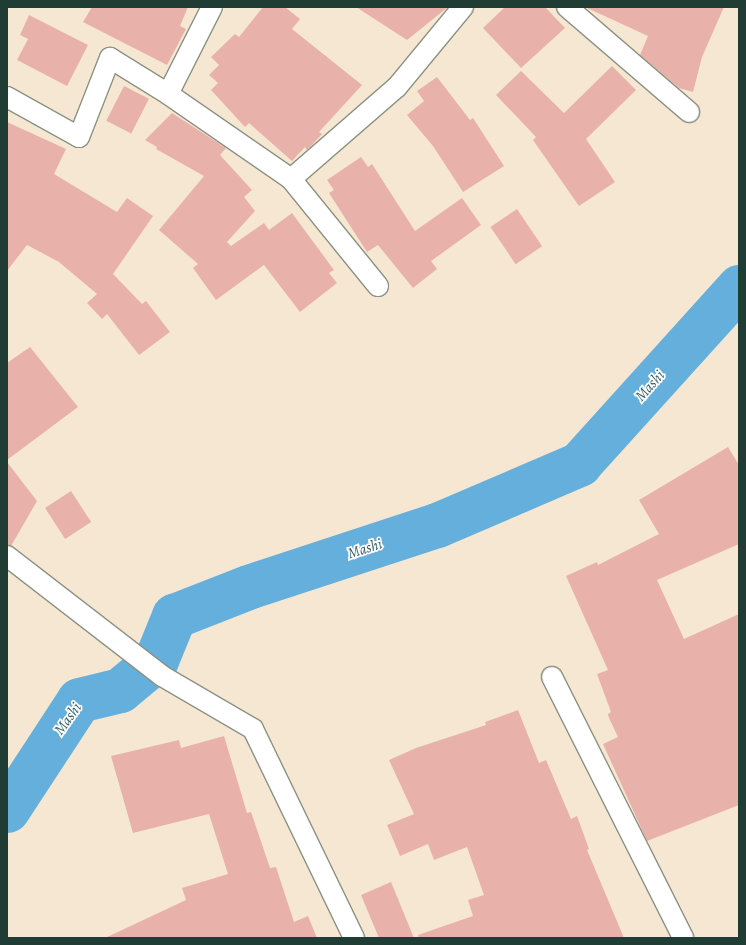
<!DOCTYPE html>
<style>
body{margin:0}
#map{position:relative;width:746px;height:945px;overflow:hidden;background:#f6e7d2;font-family:Alegreya,serif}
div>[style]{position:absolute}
.river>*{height:45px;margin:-22.5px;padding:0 22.5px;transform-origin:22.5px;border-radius:22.5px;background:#65afdd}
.building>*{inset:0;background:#e8b2aa;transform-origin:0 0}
.roads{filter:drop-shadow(1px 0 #8a9283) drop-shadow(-1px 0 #8a9283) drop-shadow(0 1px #8a9283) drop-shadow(0 -1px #8a9283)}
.street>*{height:20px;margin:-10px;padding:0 10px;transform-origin:10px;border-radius:10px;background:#fff}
span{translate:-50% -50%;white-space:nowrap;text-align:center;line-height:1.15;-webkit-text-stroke:3.5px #fff;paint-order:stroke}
.water-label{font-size:15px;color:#345f67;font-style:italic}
.frame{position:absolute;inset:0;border:8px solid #1f3d34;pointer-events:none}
</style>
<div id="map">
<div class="river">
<i style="left:7px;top:810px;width:131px;rotate:-56.8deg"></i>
<i style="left:79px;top:700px;width:42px;rotate:-13.7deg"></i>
<i style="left:120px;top:690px;width:47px;rotate:-39.8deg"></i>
<i style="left:156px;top:660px;width:48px;rotate:-67.8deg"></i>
<i style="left:174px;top:616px;width:79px;rotate:-21.4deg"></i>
<i style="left:248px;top:587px;width:199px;rotate:-18.2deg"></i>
<i style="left:437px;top:525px;width:155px;rotate:-23.2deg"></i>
<i style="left:579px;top:464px;width:239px;rotate:-47.9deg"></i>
</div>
<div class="building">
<i style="clip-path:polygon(92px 7px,188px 7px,180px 26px,186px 29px,167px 65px,83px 22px)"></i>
<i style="clip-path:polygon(263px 7px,285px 7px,300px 19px,292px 29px,362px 85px,319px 132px,322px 134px,312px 145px,307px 150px,305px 147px,292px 161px,249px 123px,245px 127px,211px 90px,218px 83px,209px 75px,219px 65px,211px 57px,235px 34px,239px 37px)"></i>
<i style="clip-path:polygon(356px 7px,448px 7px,407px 40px)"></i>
<i style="clip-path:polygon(505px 7px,545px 7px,565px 28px,521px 68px,483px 28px)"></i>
<i style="clip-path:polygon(585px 7px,724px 7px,702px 57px,693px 92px,679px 88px,640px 55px,648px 36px)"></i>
<i style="clip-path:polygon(29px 15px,88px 45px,67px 86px,17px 60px,28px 39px,20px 35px)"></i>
<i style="clip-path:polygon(612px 66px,636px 90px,586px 139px,615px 182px,579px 206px,533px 140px,536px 137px,496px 95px,521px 71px,564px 113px)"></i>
<i style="clip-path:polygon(437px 77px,470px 120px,473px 118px,504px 166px,463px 192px,433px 146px,407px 115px,424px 101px,417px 91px)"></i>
<i style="left:124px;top:86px;width:28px;height:39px;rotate:27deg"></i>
<i style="clip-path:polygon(172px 113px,226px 148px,220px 155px,252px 190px,244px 197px,255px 211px,227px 242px,231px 246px,264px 223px,269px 230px,292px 213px,334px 270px,329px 273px,337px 283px,300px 312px,264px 265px,216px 300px,193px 268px,198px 264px,159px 230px,204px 176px,156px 149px,157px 147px,145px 140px)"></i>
<i style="clip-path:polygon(7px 122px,66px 149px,54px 174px,117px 212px,127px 198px,153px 216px,113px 274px,142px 304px,146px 301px,170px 332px,139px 355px,107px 314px,102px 319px,87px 303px,97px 294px,59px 262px,27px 245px,7px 271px)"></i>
<i style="clip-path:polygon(361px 157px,368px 167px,372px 164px,415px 231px,462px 198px,481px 225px,431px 261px,437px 269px,413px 288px,378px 245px,367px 252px,329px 193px,334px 190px,327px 180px)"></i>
<i style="left:517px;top:209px;width:45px;height:32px;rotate:56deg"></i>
<i style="clip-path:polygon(30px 347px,78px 407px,7px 460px,7px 363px)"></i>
<i style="clip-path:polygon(728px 447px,739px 465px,739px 544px,657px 580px,684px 639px,739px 614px,739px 805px,647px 841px,603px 744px,618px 737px,609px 718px,608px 714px,611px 712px,597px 674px,608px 670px,566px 576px,597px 562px,598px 565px,659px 534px,639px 500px)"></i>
<i style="clip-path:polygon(7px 462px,37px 501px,11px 546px,7px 545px)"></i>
<i style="left:71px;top:491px;width:37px;height:31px;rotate:57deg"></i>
<i style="clip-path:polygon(518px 710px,539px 763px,546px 760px,571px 819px,577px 816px,589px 849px,587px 850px,624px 938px,419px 938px,418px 935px,473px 916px,468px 900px,484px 895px,467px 847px,434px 860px,428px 844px,400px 856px,387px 825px,414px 814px,389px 760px,416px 748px,486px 725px,485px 722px)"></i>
<i style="clip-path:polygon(224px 736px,247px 813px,251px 812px,270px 868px,276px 867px,294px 922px,308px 916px,317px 938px,105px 938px,186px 900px,182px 888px,228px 874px,209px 814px,133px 833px,111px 756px,179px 740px,181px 748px)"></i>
<i style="clip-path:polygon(391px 882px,414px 938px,379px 938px,361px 895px)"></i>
</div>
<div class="roads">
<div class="street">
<i style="left:212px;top:7px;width:97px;rotate:116.8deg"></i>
<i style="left:168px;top:94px;width:150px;rotate:34.6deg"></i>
<i style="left:291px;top:179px;width:138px;rotate:50.9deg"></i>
<i style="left:567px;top:7px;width:161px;rotate:40.7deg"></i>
<i style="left:7px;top:97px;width:82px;rotate:29.1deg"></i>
<i style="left:79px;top:137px;width:85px;rotate:-68.6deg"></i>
<i style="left:110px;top:58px;width:68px;rotate:31.8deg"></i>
<i style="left:291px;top:179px;width:140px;rotate:-41deg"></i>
<i style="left:397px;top:87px;width:104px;rotate:-50.5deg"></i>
<i style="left:7px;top:556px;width:196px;rotate:37.7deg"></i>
<i style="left:162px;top:676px;width:105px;rotate:30.2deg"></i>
<i style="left:253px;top:729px;width:232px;rotate:64.2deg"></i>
<i style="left:552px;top:677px;width:292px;rotate:63.3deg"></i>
</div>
</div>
<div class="water-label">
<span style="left:650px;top:386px;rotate:-48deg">Mashi</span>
<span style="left:365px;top:549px;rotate:-18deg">Mashi</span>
<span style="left:68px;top:719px;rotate:-54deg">Mashi</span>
</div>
<div class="frame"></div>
</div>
